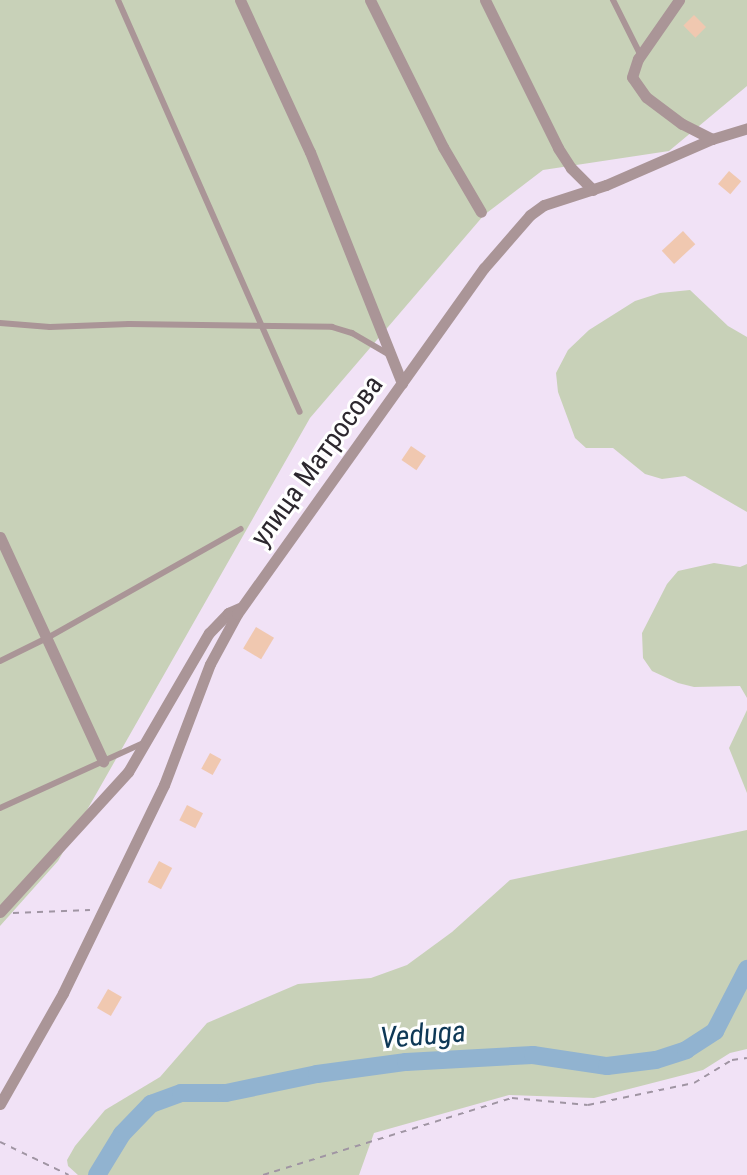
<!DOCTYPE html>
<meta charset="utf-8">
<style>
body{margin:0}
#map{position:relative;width:747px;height:1175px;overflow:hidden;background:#f1e2f6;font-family:"Roboto Condensed",sans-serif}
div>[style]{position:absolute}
.green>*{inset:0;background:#c8d1b8}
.river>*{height:18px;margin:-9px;padding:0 9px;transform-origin:9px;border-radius:9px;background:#91b3d0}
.building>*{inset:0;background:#f0c8b0;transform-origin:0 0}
.path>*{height:2px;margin-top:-1px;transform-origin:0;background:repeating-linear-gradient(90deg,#a095a3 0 6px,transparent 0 12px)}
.service>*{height:6px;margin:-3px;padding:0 3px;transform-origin:3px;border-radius:3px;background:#aa9597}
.minor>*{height:11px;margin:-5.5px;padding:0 5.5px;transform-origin:5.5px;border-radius:5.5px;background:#aa9597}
span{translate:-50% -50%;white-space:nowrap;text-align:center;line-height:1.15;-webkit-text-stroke:6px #fff;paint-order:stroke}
.street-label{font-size:28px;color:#2c272e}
.water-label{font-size:30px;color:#0e3856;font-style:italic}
</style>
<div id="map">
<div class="green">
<i style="clip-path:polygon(0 0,747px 0,747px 86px,669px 151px,543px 170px,484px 215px,310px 418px,58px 861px,0 926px)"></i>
<i style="clip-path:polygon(690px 290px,728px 326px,747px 337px,747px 512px,685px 476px,662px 479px,645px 474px,613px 448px,586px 448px,575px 438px,558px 392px,556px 373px,568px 350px,589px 330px,635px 301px,660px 293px)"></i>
<i style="clip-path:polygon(714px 563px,740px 567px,747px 564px,747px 698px,740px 686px,694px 687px,678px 683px,652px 671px,643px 658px,642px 633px,667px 584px,678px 571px)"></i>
<i style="clip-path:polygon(747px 710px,747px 793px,729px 748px)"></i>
<i style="clip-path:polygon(747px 830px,747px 1049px,730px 1053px,703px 1070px,594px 1098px,509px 1095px,374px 1133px,359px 1175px,78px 1175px,68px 1166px,67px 1160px,75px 1146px,105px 1110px,160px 1077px,207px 1023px,298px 984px,371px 978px,407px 965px,452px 932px,510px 880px)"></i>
</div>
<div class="river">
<i style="left:97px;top:1175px;width:48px;rotate:-58.6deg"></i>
<i style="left:122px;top:1134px;width:42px;rotate:-46deg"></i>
<i style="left:151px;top:1104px;width:32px;rotate:-20deg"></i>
<i style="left:181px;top:1093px;width:45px"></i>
<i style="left:226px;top:1093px;width:93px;rotate:-11.8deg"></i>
<i style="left:317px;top:1074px;width:90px;rotate:-7.7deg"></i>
<i style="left:406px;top:1062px;width:127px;rotate:-3.2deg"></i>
<i style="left:533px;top:1055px;width:75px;rotate:8.5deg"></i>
<i style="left:607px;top:1066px;width:49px;rotate:-7deg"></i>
<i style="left:656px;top:1060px;width:32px;rotate:-18deg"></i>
<i style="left:686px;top:1050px;width:35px;rotate:-33deg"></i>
<i style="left:715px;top:1031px;width:70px;rotate:-62.7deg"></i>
</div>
<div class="building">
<i style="left:694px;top:15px;width:17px;height:15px;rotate:45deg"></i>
<i style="left:729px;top:171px;width:16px;height:17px;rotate:40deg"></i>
<i style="left:683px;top:231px;width:18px;height:29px;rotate:47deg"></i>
<i style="left:411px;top:446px;width:18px;height:17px;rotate:34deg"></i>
<i style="left:256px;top:627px;width:21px;height:25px;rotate:31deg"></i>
<i style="left:210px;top:753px;width:13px;height:18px;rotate:29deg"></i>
<i style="left:187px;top:805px;width:18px;height:17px;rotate:27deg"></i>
<i style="left:159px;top:861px;width:15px;height:24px;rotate:28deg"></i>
<i style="left:108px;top:989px;width:16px;height:22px;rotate:30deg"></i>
</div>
<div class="path">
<i style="left:13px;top:913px;width:77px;rotate:-2.2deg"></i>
<i style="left:0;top:1142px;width:76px;rotate:25.6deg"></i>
<i style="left:263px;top:1175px;width:261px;rotate:-17.2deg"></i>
<i style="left:512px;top:1098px;width:76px;rotate:5.3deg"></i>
<i style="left:588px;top:1105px;width:108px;rotate:-11.7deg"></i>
<i style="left:694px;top:1083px;width:44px;rotate:-31.2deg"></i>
<i style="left:732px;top:1060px;width:15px;rotate:-8deg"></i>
</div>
<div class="service">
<i style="left:118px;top:0;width:450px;rotate:66.2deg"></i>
<i style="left:613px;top:0;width:60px;rotate:63.4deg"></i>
<i style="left:0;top:323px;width:50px;rotate:4.6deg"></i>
<i style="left:50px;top:327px;width:79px;rotate:-2.2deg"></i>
<i style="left:129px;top:324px;width:203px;rotate:0.8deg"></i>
<i style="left:332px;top:327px;width:21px;rotate:17deg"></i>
<i style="left:352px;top:333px;width:42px;rotate:30.3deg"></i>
<i style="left:0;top:661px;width:55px;rotate:-26.1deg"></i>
<i style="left:49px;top:637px;width:220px;rotate:-29.4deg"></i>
<i style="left:0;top:808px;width:157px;rotate:-24.4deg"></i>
</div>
<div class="minor">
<i style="left:240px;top:0;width:167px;rotate:65.3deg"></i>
<i style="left:310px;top:152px;width:249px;rotate:68.3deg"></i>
<i style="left:370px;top:0;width:164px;rotate:63.6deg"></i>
<i style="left:443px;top:147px;width:75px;rotate:59.7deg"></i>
<i style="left:485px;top:0;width:165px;rotate:63.7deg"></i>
<i style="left:558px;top:148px;width:24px;rotate:57deg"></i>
<i style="left:571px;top:168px;width:31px;rotate:45deg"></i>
<i style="left:712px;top:139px;width:37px;rotate:-17deg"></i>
<i style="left:0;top:537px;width:247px;rotate:65.3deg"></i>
<i style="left:0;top:912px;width:190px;rotate:-47.6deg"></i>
<i style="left:128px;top:772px;width:161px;rotate:-59.8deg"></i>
<i style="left:209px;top:633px;width:28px;rotate:-46deg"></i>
<i style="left:228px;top:613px;width:13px;rotate:-23deg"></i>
<i style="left:0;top:1104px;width:128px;rotate:-60.4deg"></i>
<i style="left:63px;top:993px;width:231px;rotate:-64.1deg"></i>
<i style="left:164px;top:785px;width:129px;rotate:-69.2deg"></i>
<i style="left:210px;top:664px;width:57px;rotate:-61.6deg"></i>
<i style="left:237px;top:614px;width:425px;rotate:-54.5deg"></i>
<i style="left:484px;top:268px;width:70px;rotate:-49deg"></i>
<i style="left:530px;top:215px;width:17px;rotate:-36deg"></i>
<i style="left:544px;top:205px;width:65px;rotate:-17.9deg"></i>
<i style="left:606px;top:185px;width:116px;rotate:-23.5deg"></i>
<i style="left:712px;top:139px;width:34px;rotate:-153deg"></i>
<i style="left:682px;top:124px;width:45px;rotate:-143.1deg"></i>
<i style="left:646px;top:97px;width:24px;rotate:-125deg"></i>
<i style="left:632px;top:77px;width:19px;rotate:-72deg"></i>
<i style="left:638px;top:59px;width:72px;rotate:-55.2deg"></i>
</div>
<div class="street-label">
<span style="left:317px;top:461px;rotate:-54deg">улица Матросова</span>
</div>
<div class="water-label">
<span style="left:423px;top:1035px;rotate:-5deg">Veduga</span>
</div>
</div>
